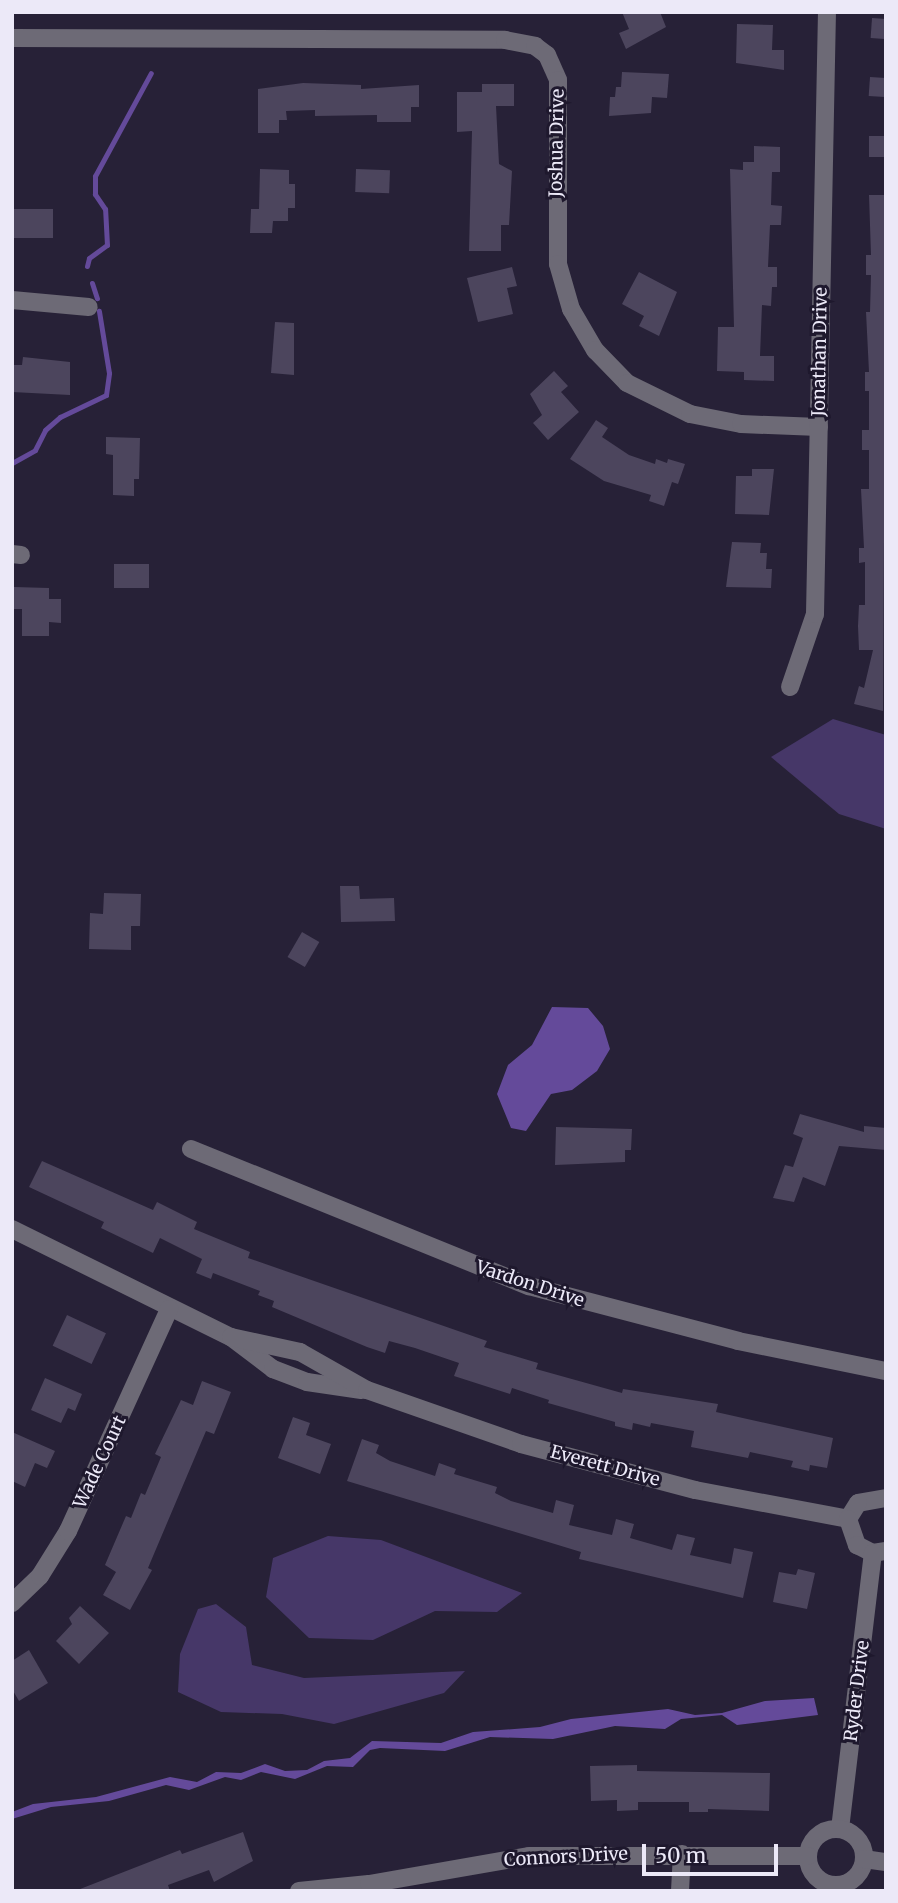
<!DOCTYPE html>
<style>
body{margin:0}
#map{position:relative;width:898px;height:1903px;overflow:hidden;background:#272137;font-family:Merriweather,serif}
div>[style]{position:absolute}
.green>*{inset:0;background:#463768}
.water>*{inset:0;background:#644a9a}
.stream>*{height:5px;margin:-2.5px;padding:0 2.5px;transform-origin:2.5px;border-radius:2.5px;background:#644a9a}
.building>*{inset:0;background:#4c455d;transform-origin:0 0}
.minor>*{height:18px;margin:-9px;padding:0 9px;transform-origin:9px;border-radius:9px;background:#6d6a76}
.minor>.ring{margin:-9px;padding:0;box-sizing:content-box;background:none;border:18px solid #6d6a76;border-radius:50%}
span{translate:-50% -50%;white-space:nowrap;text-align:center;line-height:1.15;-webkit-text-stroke:6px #1e182d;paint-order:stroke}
.street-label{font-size:18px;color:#ece9f8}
.frame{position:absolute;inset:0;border:14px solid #ece9f8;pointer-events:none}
.scale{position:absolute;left:642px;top:1844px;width:136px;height:32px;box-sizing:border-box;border:4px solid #ece9f8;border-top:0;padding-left:9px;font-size:21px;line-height:24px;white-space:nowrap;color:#ece9f8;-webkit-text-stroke:5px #1e182d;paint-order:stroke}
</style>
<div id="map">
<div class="green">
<i style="clip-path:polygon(833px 719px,886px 735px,886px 829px,839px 814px,771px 757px)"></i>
<i style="clip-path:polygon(328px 1536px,381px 1540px,522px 1593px,497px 1612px,435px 1611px,373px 1640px,309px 1638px,266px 1597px,273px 1558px)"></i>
<i style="clip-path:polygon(216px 1604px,246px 1627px,252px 1665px,304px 1678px,465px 1671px,444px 1693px,334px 1724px,282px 1714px,221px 1712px,178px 1692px,180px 1654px,198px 1609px)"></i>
</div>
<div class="water">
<i style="clip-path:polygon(552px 1007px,588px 1008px,603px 1026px,610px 1049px,597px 1071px,572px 1090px,551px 1094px,526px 1131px,511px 1128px,497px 1094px,508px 1065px,532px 1045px)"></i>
<i style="clip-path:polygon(814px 1698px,818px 1715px,737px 1725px,722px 1715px,681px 1719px,665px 1729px,615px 1726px,553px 1739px,490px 1737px,445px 1751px,380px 1748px,370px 1750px,353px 1767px,327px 1766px,295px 1779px,261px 1772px,241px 1780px,225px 1777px,189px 1790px,166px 1785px,109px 1801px,51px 1807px,12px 1819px,12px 1812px,33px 1804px,96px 1797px,170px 1777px,197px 1782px,216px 1772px,241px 1773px,265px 1764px,285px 1771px,307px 1770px,324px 1761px,350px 1758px,372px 1741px,441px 1743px,473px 1732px,540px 1727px,571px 1719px,668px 1709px,695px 1715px,722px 1713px,765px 1701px)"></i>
</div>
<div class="stream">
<i style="left:87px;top:266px;width:8px;rotate:-76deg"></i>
<i style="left:89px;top:258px;width:22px;rotate:-36deg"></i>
<i style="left:107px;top:245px;width:36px;rotate:-93deg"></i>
<i style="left:105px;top:209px;width:18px;rotate:-124deg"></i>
<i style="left:95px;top:194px;width:18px;rotate:-90deg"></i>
<i style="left:95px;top:176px;width:117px;rotate:-61.5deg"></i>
<i style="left:92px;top:283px;width:16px;rotate:72deg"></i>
<i style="left:12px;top:463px;width:26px;rotate:-29deg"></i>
<i style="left:35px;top:450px;width:22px;rotate:-63deg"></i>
<i style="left:45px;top:430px;width:20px;rotate:-41deg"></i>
<i style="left:60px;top:417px;width:51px;rotate:-25.6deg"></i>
<i style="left:106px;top:395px;width:22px;rotate:-82deg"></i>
<i style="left:109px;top:373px;width:63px;rotate:-99.2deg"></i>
</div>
<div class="building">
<i style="clip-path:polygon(622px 12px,660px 12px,666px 27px,626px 49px,619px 33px,629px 29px)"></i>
<i style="left:872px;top:18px;width:14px;height:20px;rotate:4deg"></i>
<i style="clip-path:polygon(737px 24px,773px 25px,772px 50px,784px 50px,784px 70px,736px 63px)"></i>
<i style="clip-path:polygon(622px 72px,669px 74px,667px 98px,652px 97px,651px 113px,609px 116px,610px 97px,615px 97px,616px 87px,621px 87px)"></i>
<i style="left:870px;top:77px;width:16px;height:19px;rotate:4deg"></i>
<i style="clip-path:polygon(303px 83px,361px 85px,361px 89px,419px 85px,419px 107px,411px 107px,411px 122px,377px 122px,377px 115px,315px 116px,315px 110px,286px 111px,287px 120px,279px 120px,279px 133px,258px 133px,258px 89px)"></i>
<i style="clip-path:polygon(482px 84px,514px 84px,514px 106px,496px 106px,499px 164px,512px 171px,509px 225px,501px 225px,501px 251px,469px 251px,472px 131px,457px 132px,457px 92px,482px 92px)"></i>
<i style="left:869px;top:136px;width:17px;height:21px"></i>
<i style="clip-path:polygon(754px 146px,780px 147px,780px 172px,772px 172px,771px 205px,782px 206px,781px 225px,770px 225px,768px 267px,777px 267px,777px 287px,772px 287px,771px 306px,762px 305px,760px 356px,774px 356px,774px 381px,744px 380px,744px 372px,717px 371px,718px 327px,734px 327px,730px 169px,743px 170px,743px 162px,754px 162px)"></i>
<i style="clip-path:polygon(260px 169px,289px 170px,289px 184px,295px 184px,295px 208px,288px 208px,288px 221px,273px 221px,272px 233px,250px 233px,251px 209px,259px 209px)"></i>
<i style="left:356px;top:169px;width:34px;height:23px;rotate:2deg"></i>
<i style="clip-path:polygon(869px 195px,886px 195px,883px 711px,854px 704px,859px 686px,864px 688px,873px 650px,859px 650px,858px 626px,859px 605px,865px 605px,865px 562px,859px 563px,859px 548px,864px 548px,861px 489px,869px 489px,869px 450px,862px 450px,862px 430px,869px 430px,869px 391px,865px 391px,865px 372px,869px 372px,866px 312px,870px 312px,871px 275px,866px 275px,866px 255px,871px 255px)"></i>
<i style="left:12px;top:209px;width:41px;height:29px"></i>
<i style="clip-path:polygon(512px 267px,517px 286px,507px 288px,513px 314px,478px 322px,467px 278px)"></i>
<i style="clip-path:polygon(639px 272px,677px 292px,659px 336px,639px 326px,644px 316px,622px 304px)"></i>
<i style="clip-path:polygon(275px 322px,294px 323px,294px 375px,271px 373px)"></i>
<i style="clip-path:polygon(23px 357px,70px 362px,70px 395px,12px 392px,12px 365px,22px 365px)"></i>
<i style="clip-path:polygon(554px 371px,568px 386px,561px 392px,579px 412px,548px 440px,533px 423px,542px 415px,530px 394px)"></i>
<i style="clip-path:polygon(596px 420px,608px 428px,602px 437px,629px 455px,655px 464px,656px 459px,667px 463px,668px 459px,685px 464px,678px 484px,672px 482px,664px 506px,649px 501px,651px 495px,604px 481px,570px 459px)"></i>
<i style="clip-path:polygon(106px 437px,140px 438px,139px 479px,134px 479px,134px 496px,113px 495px,113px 455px,106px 454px)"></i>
<i style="clip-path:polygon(752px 469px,774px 469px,769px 515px,735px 514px,736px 476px,752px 476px)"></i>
<i style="clip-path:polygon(732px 542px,761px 543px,760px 553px,767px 553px,766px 569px,772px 569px,771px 588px,726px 587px)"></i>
<i style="left:114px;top:564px;width:35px;height:24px"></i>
<i style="clip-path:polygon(14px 587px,49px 588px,49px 599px,61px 599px,61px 623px,49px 622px,49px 636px,22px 636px,22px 609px,13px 609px)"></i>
<i style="clip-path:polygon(340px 886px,359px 886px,360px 899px,394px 898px,395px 921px,341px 922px)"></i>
<i style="clip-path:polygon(104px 893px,141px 894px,140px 926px,131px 926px,131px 950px,89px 949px,90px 913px,103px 914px)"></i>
<i style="left:302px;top:932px;width:20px;height:29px;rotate:30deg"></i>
<i style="clip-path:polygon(800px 1114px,864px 1132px,864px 1126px,886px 1128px,886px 1150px,839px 1146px,825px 1186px,803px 1177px,794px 1202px,773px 1198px,785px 1165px,793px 1167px,803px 1138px,793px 1134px)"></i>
<i style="clip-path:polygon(556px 1127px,632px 1129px,631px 1150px,625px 1150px,625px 1162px,555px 1165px)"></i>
<i style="clip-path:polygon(42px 1161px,153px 1210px,157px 1202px,197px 1222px,194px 1229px,250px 1252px,248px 1258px,487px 1341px,484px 1347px,538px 1363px,536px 1369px,622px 1393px,623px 1389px,718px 1404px,716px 1412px,833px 1438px,827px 1468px,810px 1465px,809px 1471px,791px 1467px,793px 1461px,750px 1452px,748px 1458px,691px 1447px,694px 1431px,651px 1423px,650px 1427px,633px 1423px,632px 1430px,615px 1426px,615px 1422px,548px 1403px,549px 1400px,512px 1388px,510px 1394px,454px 1376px,459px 1363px,415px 1348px,389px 1341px,385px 1353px,367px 1347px,272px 1307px,274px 1301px,258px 1295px,260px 1291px,213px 1273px,211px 1279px,196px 1273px,202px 1259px,160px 1238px,153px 1253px,101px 1228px,104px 1222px,29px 1187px)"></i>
<i style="left:67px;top:1315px;width:43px;height:34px;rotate:25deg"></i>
<i style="clip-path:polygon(45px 1378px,82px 1394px,75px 1411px,68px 1408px,61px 1423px,31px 1410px)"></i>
<i style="clip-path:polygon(202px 1381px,231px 1392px,214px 1434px,206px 1431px,148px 1568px,152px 1570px,130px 1610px,103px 1595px,116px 1572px,105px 1565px,126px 1516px,131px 1518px,141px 1493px,145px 1495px,161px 1457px,155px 1454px,181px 1400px,193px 1405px)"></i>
<i style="clip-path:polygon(293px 1417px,310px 1423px,306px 1435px,331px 1444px,320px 1474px,278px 1458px)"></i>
<i style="clip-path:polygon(12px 1432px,55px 1451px,47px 1468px,35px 1463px,25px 1487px,12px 1481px)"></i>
<i style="clip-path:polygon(362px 1439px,379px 1445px,376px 1453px,390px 1461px,435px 1476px,439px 1463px,456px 1469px,454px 1474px,497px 1487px,495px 1493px,511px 1501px,553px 1513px,556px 1500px,574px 1505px,569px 1525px,612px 1535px,616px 1519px,634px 1524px,630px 1538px,672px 1550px,677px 1534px,695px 1538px,690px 1555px,731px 1564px,734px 1548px,753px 1552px,743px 1598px,579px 1559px,581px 1552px,347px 1481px)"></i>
<i style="clip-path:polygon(798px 1569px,815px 1573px,807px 1609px,773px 1602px,779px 1572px,796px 1575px)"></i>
<i style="clip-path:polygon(80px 1606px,109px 1633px,79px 1664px,56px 1641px,72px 1624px,69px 1618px)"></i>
<i style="clip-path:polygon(29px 1650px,48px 1683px,19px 1701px,12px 1689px,12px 1661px)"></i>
<i style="clip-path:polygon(637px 1765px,637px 1771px,770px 1773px,769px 1811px,708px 1809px,708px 1812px,689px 1812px,689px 1802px,638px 1802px,638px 1810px,617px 1811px,617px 1800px,591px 1801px,590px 1766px)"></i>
<i style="clip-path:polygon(243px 1832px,253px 1861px,214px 1882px,209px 1870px,168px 1885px,170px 1891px,75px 1891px,180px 1850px,182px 1854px)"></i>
</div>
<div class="minor">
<i style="left:12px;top:38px;width:493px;rotate:0.2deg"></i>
<i style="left:505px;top:40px;width:31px;rotate:11deg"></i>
<i style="left:535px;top:46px;width:15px;rotate:37deg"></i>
<i style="left:547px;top:55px;width:27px;rotate:66deg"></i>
<i style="left:558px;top:80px;width:184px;rotate:90deg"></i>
<i style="left:558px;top:264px;width:47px;rotate:73.9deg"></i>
<i style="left:571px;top:309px;width:48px;rotate:59.7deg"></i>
<i style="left:595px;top:350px;width:46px;rotate:45.9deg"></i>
<i style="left:627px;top:383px;width:70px;rotate:26.2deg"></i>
<i style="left:690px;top:414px;width:52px;rotate:11.1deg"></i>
<i style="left:741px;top:424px;width:78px;rotate:2.2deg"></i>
<i style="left:12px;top:300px;width:77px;rotate:5.2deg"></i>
<i style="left:12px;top:554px;width:9px;rotate:6deg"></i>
<i style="left:790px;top:687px;width:77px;rotate:-71.1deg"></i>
<i style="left:815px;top:614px;width:602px;rotate:-88.86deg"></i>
<i style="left:191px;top:1149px;width:365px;rotate:22.1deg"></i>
<i style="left:529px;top:1286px;width:216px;rotate:14.7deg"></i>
<i style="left:738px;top:1341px;width:151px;rotate:11.5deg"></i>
<i style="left:12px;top:1229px;width:244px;rotate:26.3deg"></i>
<i style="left:231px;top:1337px;width:53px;rotate:37.3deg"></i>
<i style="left:273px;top:1369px;width:36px;rotate:21deg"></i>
<i style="left:307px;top:1382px;width:55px;rotate:8.4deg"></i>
<i style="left:231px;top:1337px;width:71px;rotate:12.3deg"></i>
<i style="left:300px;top:1352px;width:77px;rotate:29.6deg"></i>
<i style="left:367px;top:1390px;width:163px;rotate:19.3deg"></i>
<i style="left:521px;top:1444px;width:180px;rotate:14.8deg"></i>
<i style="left:695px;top:1490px;width:156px;rotate:10.7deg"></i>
<i style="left:886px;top:1498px;width:28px;rotate:170deg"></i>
<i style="left:858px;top:1503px;width:19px;rotate:122deg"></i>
<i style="left:848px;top:1519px;width:28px;rotate:71deg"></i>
<i style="left:857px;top:1545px;width:18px;rotate:27deg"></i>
<i style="left:873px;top:1553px;width:13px;rotate:-9deg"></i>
<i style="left:12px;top:1603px;width:39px;rotate:-44deg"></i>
<i style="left:40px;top:1576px;width:53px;rotate:-58.1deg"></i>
<i style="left:68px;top:1531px;width:244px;rotate:-65.5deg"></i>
<i style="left:840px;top:1829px;width:278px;rotate:-83.2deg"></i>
<i class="ring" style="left:808px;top:1829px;width:38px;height:38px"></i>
<i style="left:864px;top:1859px;width:22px;rotate:8deg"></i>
<i style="left:299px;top:1891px;width:70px;rotate:-5.7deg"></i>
<i style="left:369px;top:1884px;width:162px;rotate:-9.9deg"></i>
<i style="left:529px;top:1856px;width:279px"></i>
<i style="left:680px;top:1891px;width:37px;rotate:-87deg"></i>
</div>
<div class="street-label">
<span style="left:557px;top:143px;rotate:-89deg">Joshua Drive</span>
<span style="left:820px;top:352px;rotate:-89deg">Jonathan Drive</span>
<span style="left:530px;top:1284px;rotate:18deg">Vardon Drive</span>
<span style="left:100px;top:1462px;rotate:-65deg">Wade Court</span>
<span style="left:605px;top:1466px;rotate:15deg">Everett Drive</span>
<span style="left:857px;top:1691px;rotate:-83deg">Ryder Drive</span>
<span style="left:566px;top:1857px;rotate:-3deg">Connors Drive</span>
</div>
<div class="frame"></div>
<div class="scale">50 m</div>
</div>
